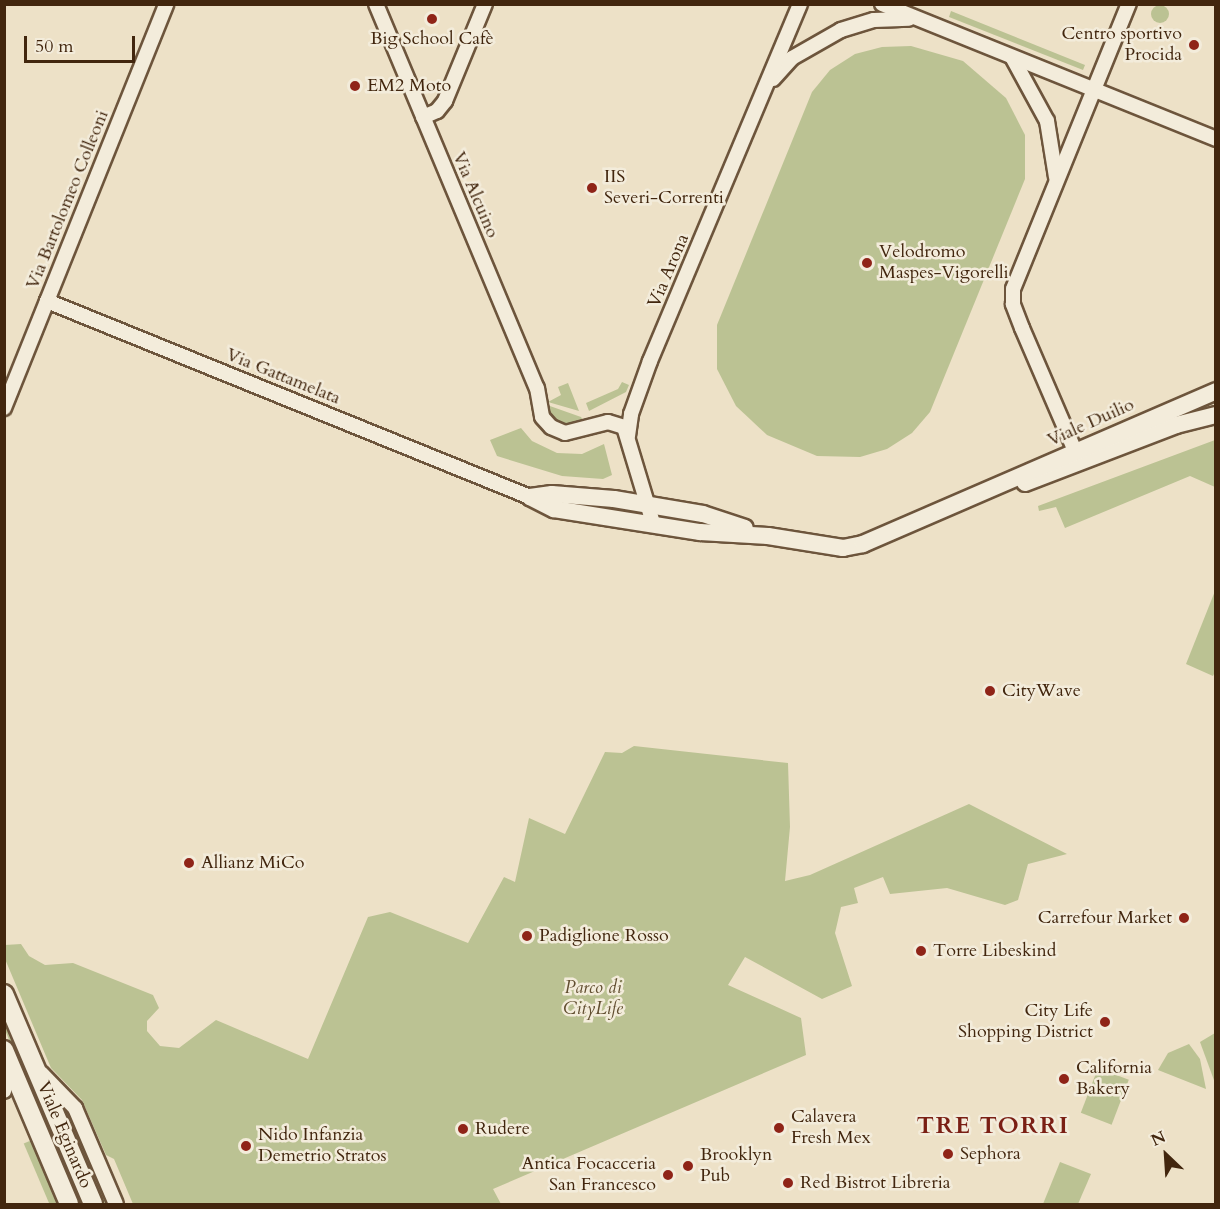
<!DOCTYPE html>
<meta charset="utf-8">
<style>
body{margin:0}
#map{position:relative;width:1220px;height:1209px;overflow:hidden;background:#ede1c7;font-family:Cardo,serif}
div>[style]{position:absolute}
.green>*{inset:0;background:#bbc293;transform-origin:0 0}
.round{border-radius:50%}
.roads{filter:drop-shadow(2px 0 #6d553c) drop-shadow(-2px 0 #6d553c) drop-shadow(0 2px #6d553c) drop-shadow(0 -2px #6d553c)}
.minor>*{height:14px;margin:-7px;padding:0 7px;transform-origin:7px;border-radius:7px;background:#f3ecdb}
.tertiary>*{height:16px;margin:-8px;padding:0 8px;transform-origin:8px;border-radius:8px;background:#f3ecdb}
.secondary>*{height:18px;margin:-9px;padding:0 9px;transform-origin:9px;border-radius:9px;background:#f3ecdb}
.dots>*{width:16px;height:16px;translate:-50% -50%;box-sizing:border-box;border:3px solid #f3ecdb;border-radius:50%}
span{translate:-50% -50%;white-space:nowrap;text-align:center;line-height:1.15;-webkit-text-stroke:5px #f3ecdb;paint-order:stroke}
.poi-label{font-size:18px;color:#42260e}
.right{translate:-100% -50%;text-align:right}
.left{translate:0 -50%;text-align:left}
.street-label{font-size:18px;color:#42260e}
.park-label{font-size:18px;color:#604d2f;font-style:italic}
.district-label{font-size:24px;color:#7a1f14;font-weight:700;letter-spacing:1.5px}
.frame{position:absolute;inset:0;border:6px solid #42260e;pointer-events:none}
.north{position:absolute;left:1136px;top:1125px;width:60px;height:60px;-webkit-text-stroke:4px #f3ecdb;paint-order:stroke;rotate:335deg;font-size:16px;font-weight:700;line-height:24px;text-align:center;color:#42260e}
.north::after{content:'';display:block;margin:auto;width:21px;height:27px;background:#42260e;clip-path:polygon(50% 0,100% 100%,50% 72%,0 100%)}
.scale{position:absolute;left:24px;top:36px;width:111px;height:27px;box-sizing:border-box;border:3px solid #42260e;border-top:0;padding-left:8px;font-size:18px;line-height:21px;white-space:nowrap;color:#42260e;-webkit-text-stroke:4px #f3ecdb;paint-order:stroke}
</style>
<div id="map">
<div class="green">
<i class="round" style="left:1151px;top:5px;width:18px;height:18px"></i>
<i style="clip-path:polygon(951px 11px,1085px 65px,1083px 70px,949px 17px)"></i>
<i style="clip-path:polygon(911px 46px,963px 61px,1006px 98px,1025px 135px,1025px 179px,930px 412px,912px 433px,887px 449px,860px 457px,817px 456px,767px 435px,736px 406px,717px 369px,717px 325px,812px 92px,830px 70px,855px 54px,882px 47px)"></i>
<i style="clip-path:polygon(622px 382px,629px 385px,626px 392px,589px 411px,586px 403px,618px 389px)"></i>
<i style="clip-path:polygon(568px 383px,579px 411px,548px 402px,561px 395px,558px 387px)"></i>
<i style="clip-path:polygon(547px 405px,581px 417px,584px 422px,571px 426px,555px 421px)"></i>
<i style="clip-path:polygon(521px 428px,532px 441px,557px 453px,582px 454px,604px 444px,612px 475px,603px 479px,562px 476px,497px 456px,490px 440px)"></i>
<i style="clip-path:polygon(1215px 440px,1215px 487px,1190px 476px,1065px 528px,1056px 507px,1039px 511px,1038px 506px)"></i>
<i style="clip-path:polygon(1215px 591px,1216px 670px,1213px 676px,1186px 664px)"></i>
<i style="clip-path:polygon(634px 746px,788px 763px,790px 827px,785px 881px,810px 875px,969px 804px,1067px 854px,1028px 864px,1018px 900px,1005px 905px,947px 888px,890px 894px,883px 877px,854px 888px,858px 903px,841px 907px,835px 933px,852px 986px,822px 999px,745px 957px,728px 985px,801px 1018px,806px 1055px,493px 1189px,501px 1204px,133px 1204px,114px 1159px,106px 1155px,82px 1100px,51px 1068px,5px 959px,5px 945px,21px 944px,29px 956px,45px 965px,73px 963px,153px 995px,159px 1008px,147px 1021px,147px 1031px,160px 1046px,179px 1048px,216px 1020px,308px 1059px,368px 917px,390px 912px,468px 943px,504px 877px,515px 882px,529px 818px,565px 834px,605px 752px,622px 753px)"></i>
<i style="clip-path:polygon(4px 1017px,84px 1204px,78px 1204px,5px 1030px)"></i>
<i style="clip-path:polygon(1215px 1033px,1215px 1083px,1200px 1042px)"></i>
<i style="clip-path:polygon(1189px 1044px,1200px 1059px,1206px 1089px,1158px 1070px,1168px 1053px)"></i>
<i style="left:1098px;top:1068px;width:33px;height:48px;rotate:21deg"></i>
<i style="clip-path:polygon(62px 1106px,72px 1114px,110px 1204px,104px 1204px)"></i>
<i style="left:32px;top:1140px;width:69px;height:9px;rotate:67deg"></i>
<i style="clip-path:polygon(1060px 1162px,1091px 1174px,1078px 1204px,1043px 1204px)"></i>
</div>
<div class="roads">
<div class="minor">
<i style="left:376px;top:4px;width:416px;rotate:67.3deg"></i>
<i style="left:537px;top:388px;width:29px;rotate:80deg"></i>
<i style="left:542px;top:417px;width:13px;rotate:48deg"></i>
<i style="left:551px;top:427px;width:15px;rotate:23deg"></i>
<i style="left:565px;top:433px;width:44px;rotate:-14.3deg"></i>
<i style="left:608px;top:422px;width:17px;rotate:17deg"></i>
<i style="left:624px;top:427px;width:100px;rotate:73.2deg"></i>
<i style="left:882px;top:4px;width:360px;rotate:22deg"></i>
<i style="left:1012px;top:57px;width:73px;rotate:61.3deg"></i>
<i style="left:1047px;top:121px;width:57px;rotate:80.9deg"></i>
<i style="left:773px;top:79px;width:28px;rotate:-48deg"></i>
<i style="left:792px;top:58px;width:56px;rotate:-29.7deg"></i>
<i style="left:841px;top:30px;width:34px;rotate:-17deg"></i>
<i style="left:874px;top:20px;width:35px;rotate:-2deg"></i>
<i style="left:423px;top:117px;width:15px;rotate:-23deg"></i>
<i style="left:437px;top:111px;width:13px;rotate:-51deg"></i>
<i style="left:445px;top:101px;width:105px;rotate:-67.6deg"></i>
<i style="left:47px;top:301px;width:521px;rotate:22.09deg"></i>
<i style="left:4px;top:408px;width:435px;rotate:-68.1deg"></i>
<i style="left:628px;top:436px;width:22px;rotate:-82deg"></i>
<i style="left:631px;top:414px;width:56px;rotate:-70.3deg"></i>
<i style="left:650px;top:361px;width:387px;rotate:-67.2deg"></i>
<i style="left:1075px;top:451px;width:134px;rotate:-113.3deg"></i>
<i style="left:1022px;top:328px;width:26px;rotate:-111deg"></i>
<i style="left:1013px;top:304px;width:15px;rotate:-90deg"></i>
<i style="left:1013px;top:289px;width:308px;rotate:-67.9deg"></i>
<i style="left:41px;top:1073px;width:49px;rotate:45.8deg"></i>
<i style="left:75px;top:1108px;width:104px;rotate:66.9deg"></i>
<i style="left:4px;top:1091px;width:25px;rotate:-78deg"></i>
</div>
<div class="tertiary">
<i style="left:1025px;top:483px;width:162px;rotate:-21deg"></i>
<i style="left:1176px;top:425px;width:41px;rotate:-14deg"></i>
<i style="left:530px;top:497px;width:27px;rotate:27deg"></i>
<i style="left:554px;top:509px;width:148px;rotate:9deg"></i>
<i style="left:700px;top:532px;width:68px;rotate:3.4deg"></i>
<i style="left:768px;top:536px;width:76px;rotate:9.1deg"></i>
<i style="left:843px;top:548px;width:20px;rotate:-11deg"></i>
<i style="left:863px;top:544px;width:385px;rotate:-23.4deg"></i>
<i style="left:530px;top:497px;width:22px;rotate:-8deg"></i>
<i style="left:552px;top:494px;width:62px;rotate:4.6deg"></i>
<i style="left:614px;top:499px;width:90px;rotate:9.6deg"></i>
<i style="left:703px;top:514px;width:44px;rotate:18.4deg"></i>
</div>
<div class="secondary">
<i style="left:4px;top:994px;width:228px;rotate:67deg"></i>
<i style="left:4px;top:1050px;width:167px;rotate:67.1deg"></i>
</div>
</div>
<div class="dots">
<i style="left:432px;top:19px;background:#8f2418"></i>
<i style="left:1194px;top:45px;background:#8f2418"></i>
<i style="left:355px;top:86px;background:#8f2418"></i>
<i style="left:592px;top:188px;background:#8f2418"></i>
<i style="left:867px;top:263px;background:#8f2418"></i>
<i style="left:990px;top:691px;background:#8f2418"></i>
<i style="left:189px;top:863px;background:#8f2418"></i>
<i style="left:1184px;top:918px;background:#8f2418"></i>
<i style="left:527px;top:936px;background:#8f2418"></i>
<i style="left:921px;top:951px;background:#8f2418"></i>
<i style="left:1105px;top:1022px;background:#8f2418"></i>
<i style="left:1064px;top:1079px;background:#8f2418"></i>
<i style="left:779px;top:1128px;background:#8f2418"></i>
<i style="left:463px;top:1129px;background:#8f2418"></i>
<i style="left:246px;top:1146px;background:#8f2418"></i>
<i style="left:948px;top:1154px;background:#8f2418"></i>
<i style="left:688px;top:1166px;background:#8f2418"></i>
<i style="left:668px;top:1175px;background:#8f2418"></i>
<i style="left:788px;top:1183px;background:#8f2418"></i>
</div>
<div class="poi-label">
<span class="right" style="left:1182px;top:45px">Centro sportivo<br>Procida</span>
<span style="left:432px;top:39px">Big School Cafè</span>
<span class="left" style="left:367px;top:86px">EM2 Moto</span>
<span class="left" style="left:604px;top:188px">IIS<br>Severi-Correnti</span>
<span class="left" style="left:879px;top:263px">Velodromo<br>Maspes-Vigorelli</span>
<span class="left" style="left:1002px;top:691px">CityWave</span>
<span class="left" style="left:201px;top:863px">Allianz MiCo</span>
<span class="right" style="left:1172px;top:918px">Carrefour Market</span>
<span class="left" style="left:539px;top:936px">Padiglione Rosso</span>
<span class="left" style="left:933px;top:951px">Torre Libeskind</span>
<span class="right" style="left:1093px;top:1022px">City Life<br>Shopping District</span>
<span class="left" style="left:1076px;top:1079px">California<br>Bakery</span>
<span class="left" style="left:791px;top:1128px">Calavera<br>Fresh Mex</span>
<span class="left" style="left:475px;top:1129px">Rudere</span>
<span class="left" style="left:258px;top:1146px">Nido Infanzia<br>Demetrio Stratos</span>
<span class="left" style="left:960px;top:1154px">Sephora</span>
<span class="left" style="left:700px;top:1166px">Brooklyn<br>Pub</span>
<span class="right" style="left:656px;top:1175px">Antica Focacceria<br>San Francesco</span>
<span class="left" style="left:800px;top:1183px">Red Bistrot Libreria</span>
</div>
<div class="street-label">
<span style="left:475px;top:195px;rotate:67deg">Via Alcuino</span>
<span style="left:68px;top:200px;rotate:-68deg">Via Bartolomeo Colleoni</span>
<span style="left:669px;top:271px;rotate:-67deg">Via Arona</span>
<span style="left:283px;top:377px;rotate:22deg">Via Gattamelata</span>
<span style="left:1091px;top:423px;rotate:-24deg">Viale Duilio</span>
<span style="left:64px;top:1135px;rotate:67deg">Viale Eginardo</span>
</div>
<div class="park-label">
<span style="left:593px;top:999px">Parco di<br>CityLife</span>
</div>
<div class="district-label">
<span style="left:993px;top:1126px">TRE TORRI</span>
</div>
<div class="frame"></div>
<div class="north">N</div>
<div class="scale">50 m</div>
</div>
